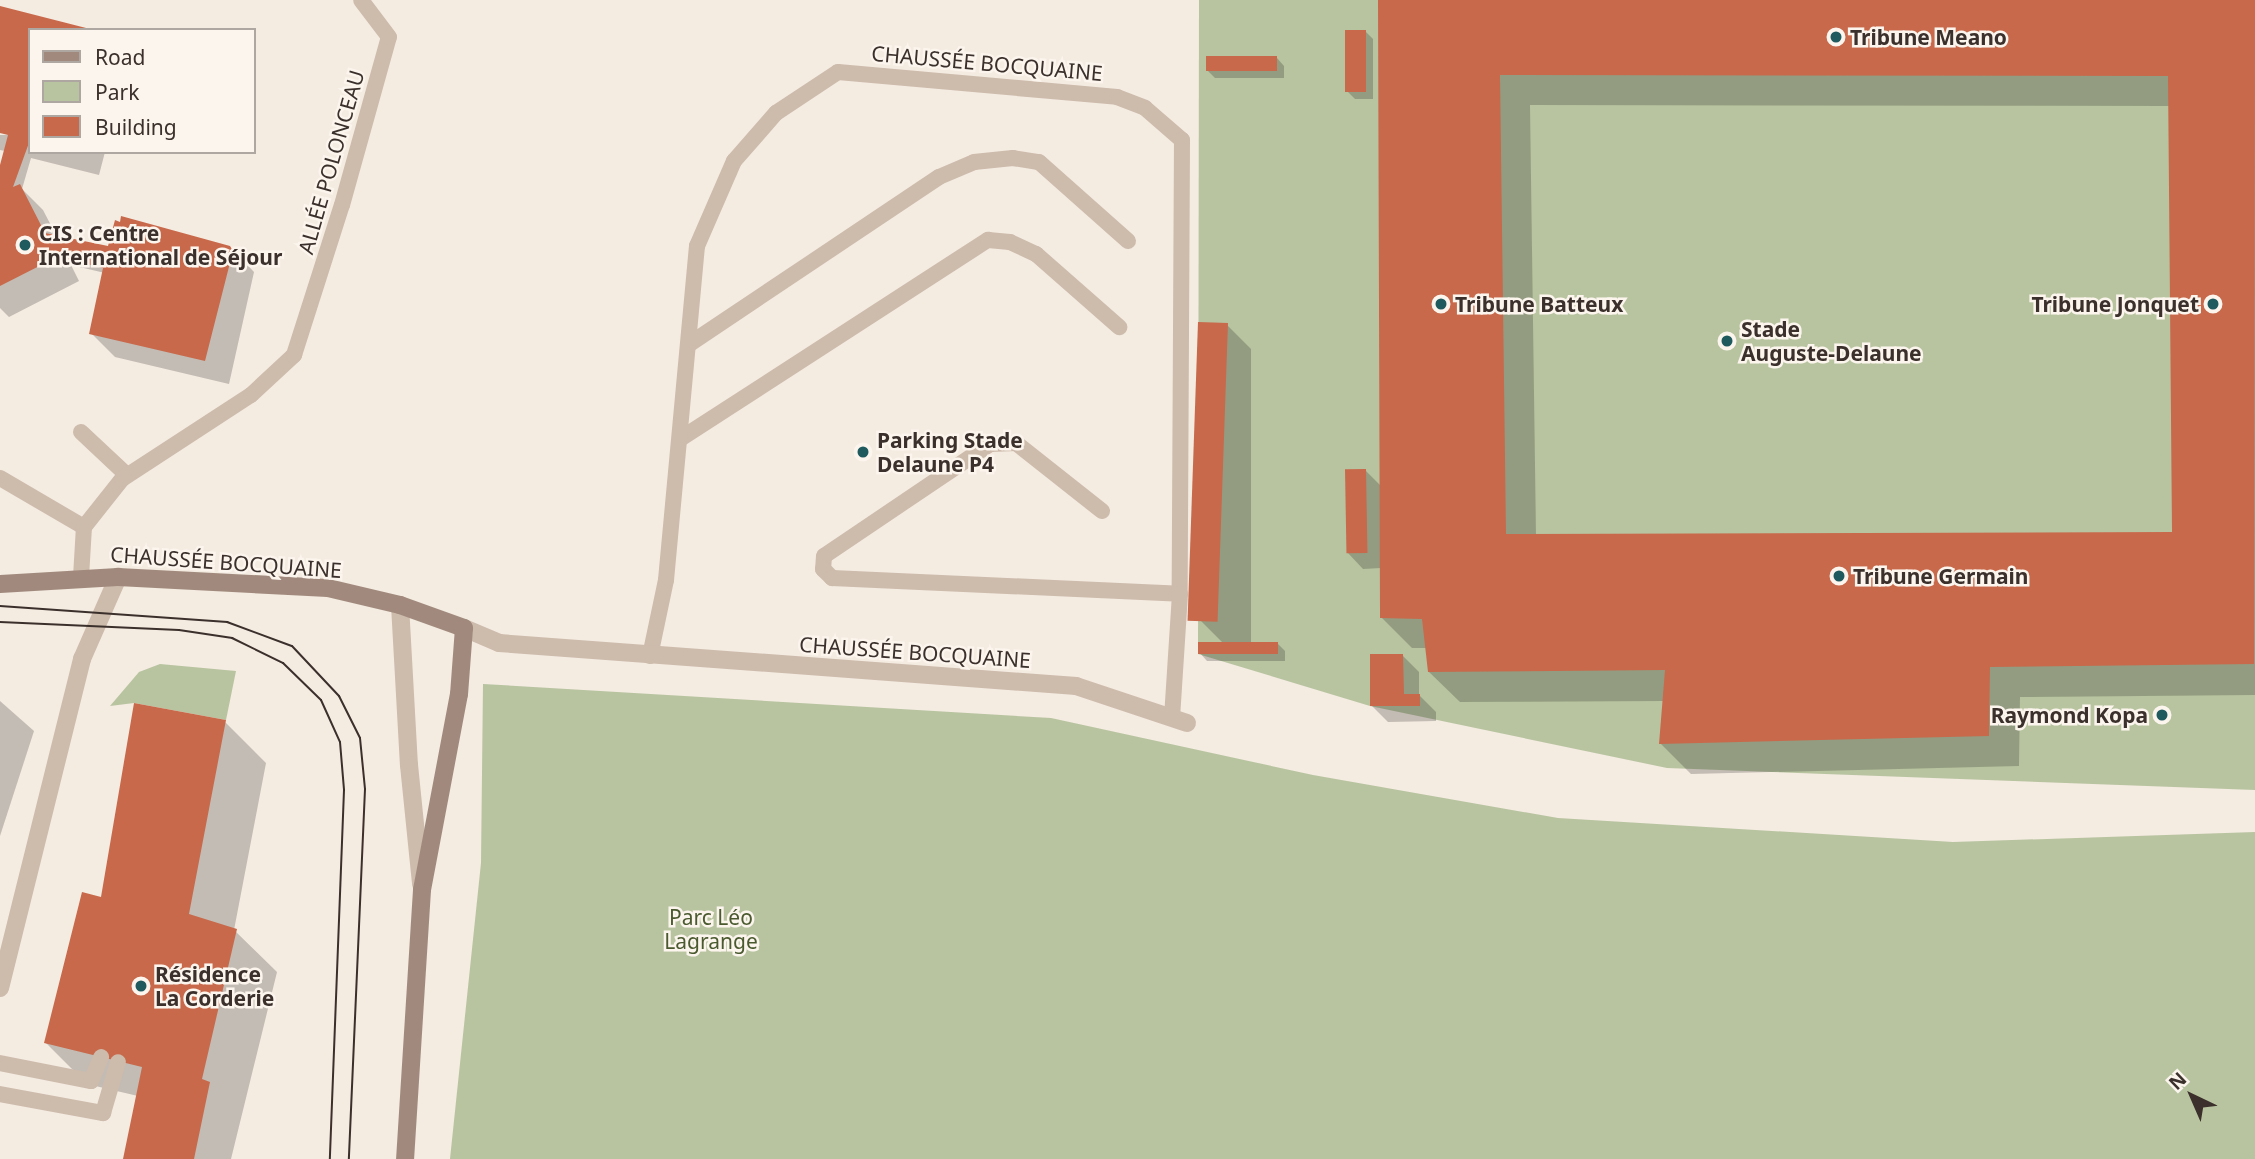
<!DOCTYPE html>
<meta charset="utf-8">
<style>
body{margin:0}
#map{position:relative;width:2255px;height:1159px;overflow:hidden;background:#f4ebe1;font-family:"Noto Sans",sans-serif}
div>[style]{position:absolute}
.green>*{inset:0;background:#b8c4a0}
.shadow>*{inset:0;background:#0003}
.building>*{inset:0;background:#c8694b;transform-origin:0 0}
.lane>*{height:16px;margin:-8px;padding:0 8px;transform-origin:8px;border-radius:8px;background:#cdbbac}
.street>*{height:18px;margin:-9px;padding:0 9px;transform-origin:9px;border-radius:9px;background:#cdbbac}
.secondary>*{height:18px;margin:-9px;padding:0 9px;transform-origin:9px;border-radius:9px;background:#a18a7d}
.tram>*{height:2px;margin:-1px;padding:0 1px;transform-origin:1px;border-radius:1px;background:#3b302b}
.dots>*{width:19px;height:19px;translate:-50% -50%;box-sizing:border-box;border:4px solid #fbf5ee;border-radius:50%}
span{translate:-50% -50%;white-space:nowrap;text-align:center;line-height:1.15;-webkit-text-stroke:5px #fbf5ee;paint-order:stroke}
.poi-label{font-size:21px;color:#3b302b;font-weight:700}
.left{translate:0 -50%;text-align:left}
.right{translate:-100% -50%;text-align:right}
.street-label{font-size:21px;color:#3b302b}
.park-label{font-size:21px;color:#4a5a2e}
.legend{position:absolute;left:28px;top:28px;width:228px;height:126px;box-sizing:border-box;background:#fbf5ee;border:2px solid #aea6a0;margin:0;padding:9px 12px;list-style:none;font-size:21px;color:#3b302b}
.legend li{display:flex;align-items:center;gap:14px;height:35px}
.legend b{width:35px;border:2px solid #aea6a0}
.north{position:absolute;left:2157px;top:1061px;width:70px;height:70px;-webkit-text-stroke:5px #fbf5ee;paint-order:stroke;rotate:316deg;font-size:19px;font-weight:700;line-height:28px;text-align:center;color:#3b302b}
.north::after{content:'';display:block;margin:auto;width:24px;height:32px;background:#3b302b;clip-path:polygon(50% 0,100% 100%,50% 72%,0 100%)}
</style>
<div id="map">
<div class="green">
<i style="clip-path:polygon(1199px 0,2255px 0,2255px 790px,1667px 768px,1370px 706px,1198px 654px)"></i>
<i style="clip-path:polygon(160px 664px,236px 671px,226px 720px,134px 703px,110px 706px,139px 672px)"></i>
<i style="clip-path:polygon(483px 684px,1051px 718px,1313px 775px,1558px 818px,1953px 842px,2255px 832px,2255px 1159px,450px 1159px,481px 863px)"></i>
</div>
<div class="shadow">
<i style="clip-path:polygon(evenodd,1380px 0,2255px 0,2255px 695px,2020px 697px,2019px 766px,1691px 774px,1661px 744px,1664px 701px,1460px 702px,1429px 672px,1427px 648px,1412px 648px,1381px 617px,1381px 568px,1363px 569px,1347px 552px,1366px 471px,1381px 486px,1380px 0,1530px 105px,2170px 106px,2174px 534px,1536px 536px,1530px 105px)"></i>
<i style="clip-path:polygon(0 8px,87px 30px,30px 30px,30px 152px,105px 152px,99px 175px,31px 158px,22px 189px,43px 210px,57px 237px,108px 248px,230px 247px,254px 272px,229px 384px,115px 357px,91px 333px,105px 273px,71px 265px,79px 281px,9px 317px,0 308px,0 172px,5px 151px,0 150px,0 135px,17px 135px,0 131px)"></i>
<i style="clip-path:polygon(1365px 31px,1373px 39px,1373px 99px,1355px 99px,1347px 91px)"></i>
<i style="clip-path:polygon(1277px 58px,1284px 66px,1284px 78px,1215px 78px,1207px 70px)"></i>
<i style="clip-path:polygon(1227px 325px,1251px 349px,1251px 643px,1277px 643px,1285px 651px,1285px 661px,1207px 661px,1200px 653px,1223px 643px,1200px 620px)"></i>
<i style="clip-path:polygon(1403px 656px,1419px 672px,1419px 695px,1436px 712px,1436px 721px,1388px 722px,1372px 706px)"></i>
<i style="clip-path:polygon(0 701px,34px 731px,0 836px)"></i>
<i style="clip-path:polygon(225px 722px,266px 763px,234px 930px,277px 972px,231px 1159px,125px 1159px,138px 1096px,87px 1084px,46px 1043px,103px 899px)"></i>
</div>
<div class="building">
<i style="clip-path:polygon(evenodd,1378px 0,2255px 0,2254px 664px,1990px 667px,1989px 736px,1659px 744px,1665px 670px,1428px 672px,1422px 619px,1380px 618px,1378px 0,1500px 75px,2168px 76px,2172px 532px,1506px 534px,1500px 75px)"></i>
<i style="clip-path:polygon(0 6px,90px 29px,30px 30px,30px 140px,13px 187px,20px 184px,45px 233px,108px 246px,115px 220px,120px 222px,121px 216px,230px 246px,233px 251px,205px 361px,89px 334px,103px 268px,57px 257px,0 286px,0 165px,8px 135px,0 133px)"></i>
<i style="left:1345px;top:30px;width:21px;height:62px"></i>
<i style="left:1206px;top:56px;width:71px;height:15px"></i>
<i style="left:1198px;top:322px;width:30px;height:299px;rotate:2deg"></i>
<i style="left:1366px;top:469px;width:84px;height:21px;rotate:89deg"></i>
<i style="left:1198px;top:642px;width:80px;height:12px"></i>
<i style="clip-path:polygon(1370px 654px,1403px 654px,1404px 694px,1420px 694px,1420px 706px,1370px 706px)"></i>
<i style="clip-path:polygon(134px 703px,226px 720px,189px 914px,237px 929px,202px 1079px,210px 1082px,194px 1159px,123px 1159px,142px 1067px,44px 1043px,82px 892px,101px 897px)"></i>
</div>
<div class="lane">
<i style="left:688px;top:345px;width:302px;rotate:-33.8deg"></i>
<i style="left:939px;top:177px;width:38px;rotate:-23deg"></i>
<i style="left:974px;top:162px;width:39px;rotate:-6deg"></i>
<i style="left:1013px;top:158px;width:26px;rotate:9deg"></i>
<i style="left:1039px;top:162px;width:119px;rotate:41.6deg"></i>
<i style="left:81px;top:432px;width:63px;rotate:43.1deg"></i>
<i style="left:680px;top:439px;width:367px;rotate:-32.9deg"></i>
<i style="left:988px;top:240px;width:22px;rotate:5deg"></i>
<i style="left:1010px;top:242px;width:29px;rotate:25deg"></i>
<i style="left:1036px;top:254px;width:111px;rotate:41.3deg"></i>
<i style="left:0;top:478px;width:97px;rotate:30.3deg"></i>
<i style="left:1102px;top:511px;width:110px;rotate:-141.7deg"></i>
<i style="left:1016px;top:443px;width:26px;rotate:178deg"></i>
<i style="left:990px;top:444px;width:200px;rotate:146deg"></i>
<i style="left:824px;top:556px;width:13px;rotate:94deg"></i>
<i style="left:823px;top:569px;width:13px;rotate:45deg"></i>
<i style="left:832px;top:578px;width:348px;rotate:2.6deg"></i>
<i style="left:81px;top:577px;width:50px;rotate:-86.6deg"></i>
<i style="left:84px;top:527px;width:61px;rotate:-51.6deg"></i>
<i style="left:122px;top:479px;width:154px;rotate:-33.1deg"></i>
<i style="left:251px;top:395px;width:59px;rotate:-42.9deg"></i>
<i style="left:294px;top:355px;width:157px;rotate:-72.3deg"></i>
<i style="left:342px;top:205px;width:174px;rotate:-74.4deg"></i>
<i style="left:389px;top:37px;width:46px;rotate:-127.1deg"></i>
<i style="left:650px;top:656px;width:78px;rotate:-78.1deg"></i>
<i style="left:666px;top:580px;width:335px;rotate:-84.7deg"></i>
<i style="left:697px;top:246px;width:93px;rotate:-66.5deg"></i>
<i style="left:734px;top:161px;width:64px;rotate:-48.8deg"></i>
<i style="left:776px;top:113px;width:74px;rotate:-33.5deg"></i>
<i style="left:838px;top:72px;width:280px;rotate:5.1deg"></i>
<i style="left:1117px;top:97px;width:30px;rotate:21deg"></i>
<i style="left:1145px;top:108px;width:49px;rotate:40.9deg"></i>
<i style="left:1182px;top:140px;width:454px;rotate:90.3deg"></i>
<i style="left:1180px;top:594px;width:124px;rotate:93.7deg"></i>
<i style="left:0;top:1063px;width:93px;rotate:11.2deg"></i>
<i style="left:91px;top:1081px;width:26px;rotate:-67deg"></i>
<i style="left:0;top:1094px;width:105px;rotate:10.5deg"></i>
<i style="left:103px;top:1113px;width:53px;rotate:-73.6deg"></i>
</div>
<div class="street">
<i style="left:400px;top:605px;width:160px;rotate:86.8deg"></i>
<i style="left:409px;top:765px;width:120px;rotate:84.2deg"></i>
<i style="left:464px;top:628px;width:38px;rotate:23deg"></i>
<i style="left:499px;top:643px;width:579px;rotate:4.26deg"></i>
<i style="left:1076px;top:686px;width:117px;rotate:18.4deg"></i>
<i style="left:0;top:988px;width:339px;rotate:-76deg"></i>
<i style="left:82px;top:659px;width:90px;rotate:-66.3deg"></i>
</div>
<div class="secondary">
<i style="left:0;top:584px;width:118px;rotate:-3.4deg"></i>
<i style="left:118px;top:577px;width:210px;rotate:3deg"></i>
<i style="left:328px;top:588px;width:74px;rotate:13.3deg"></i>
<i style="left:400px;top:605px;width:68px;rotate:19.8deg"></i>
<i style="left:464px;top:628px;width:66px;rotate:94.3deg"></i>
<i style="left:459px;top:694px;width:199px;rotate:100.7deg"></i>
<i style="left:422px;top:890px;width:270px;rotate:93.6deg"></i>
</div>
<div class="tram">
<i style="left:0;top:606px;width:228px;rotate:4deg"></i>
<i style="left:227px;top:622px;width:69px;rotate:20.3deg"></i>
<i style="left:292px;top:646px;width:69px;rotate:46.8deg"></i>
<i style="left:339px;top:696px;width:47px;rotate:63.4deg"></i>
<i style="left:360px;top:738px;width:51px;rotate:84.4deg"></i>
<i style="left:365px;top:789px;width:370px;rotate:92.5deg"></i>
<i style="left:0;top:622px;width:179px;rotate:2.6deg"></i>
<i style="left:179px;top:630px;width:54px;rotate:8.6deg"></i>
<i style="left:232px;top:638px;width:57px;rotate:26.1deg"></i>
<i style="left:283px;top:663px;width:53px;rotate:44.2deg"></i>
<i style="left:321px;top:700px;width:46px;rotate:65.7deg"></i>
<i style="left:340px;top:742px;width:48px;rotate:85.2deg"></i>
<i style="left:344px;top:790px;width:369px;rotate:92.2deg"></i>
</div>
<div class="dots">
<i style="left:1836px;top:37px;background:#1f5a5e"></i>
<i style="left:25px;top:245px;background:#1f5a5e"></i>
<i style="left:1441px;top:304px;background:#1f5a5e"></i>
<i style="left:2213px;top:304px;background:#1f5a5e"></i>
<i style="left:1727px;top:341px;background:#1f5a5e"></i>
<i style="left:863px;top:452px;background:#1f5a5e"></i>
<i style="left:1839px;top:576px;background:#1f5a5e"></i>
<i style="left:2162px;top:715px;background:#1f5a5e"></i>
<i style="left:141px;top:986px;background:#1f5a5e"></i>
</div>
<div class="poi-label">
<span class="left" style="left:1850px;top:37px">Tribune Meano</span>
<span class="left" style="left:39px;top:245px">CIS : Centre<br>International de Séjour</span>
<span class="left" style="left:1455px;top:304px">Tribune Batteux</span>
<span class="right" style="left:2199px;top:304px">Tribune Jonquet</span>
<span class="left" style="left:1741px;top:341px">Stade<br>Auguste-Delaune</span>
<span class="left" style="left:877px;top:452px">Parking Stade<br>Delaune P4</span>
<span class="left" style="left:1853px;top:576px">Tribune Germain</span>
<span class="right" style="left:2148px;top:715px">Raymond Kopa</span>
<span class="left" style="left:155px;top:986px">Résidence<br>La Corderie</span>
</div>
<div class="street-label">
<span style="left:987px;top:63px;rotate:5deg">CHAUSSÉE BOCQUAINE</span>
<span style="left:331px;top:162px;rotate:-74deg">ALLÉE POLONCEAU</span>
<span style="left:226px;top:562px;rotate:4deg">CHAUSSÉE BOCQUAINE</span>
<span style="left:915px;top:652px;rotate:4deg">CHAUSSÉE BOCQUAINE</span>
</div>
<div class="park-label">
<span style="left:711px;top:929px">Parc Léo<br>Lagrange</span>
</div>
<ul class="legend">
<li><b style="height:9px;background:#a18a7d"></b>Road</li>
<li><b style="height:19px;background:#b8c4a0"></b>Park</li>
<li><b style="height:19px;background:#c8694b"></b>Building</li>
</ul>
<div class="north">N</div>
</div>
